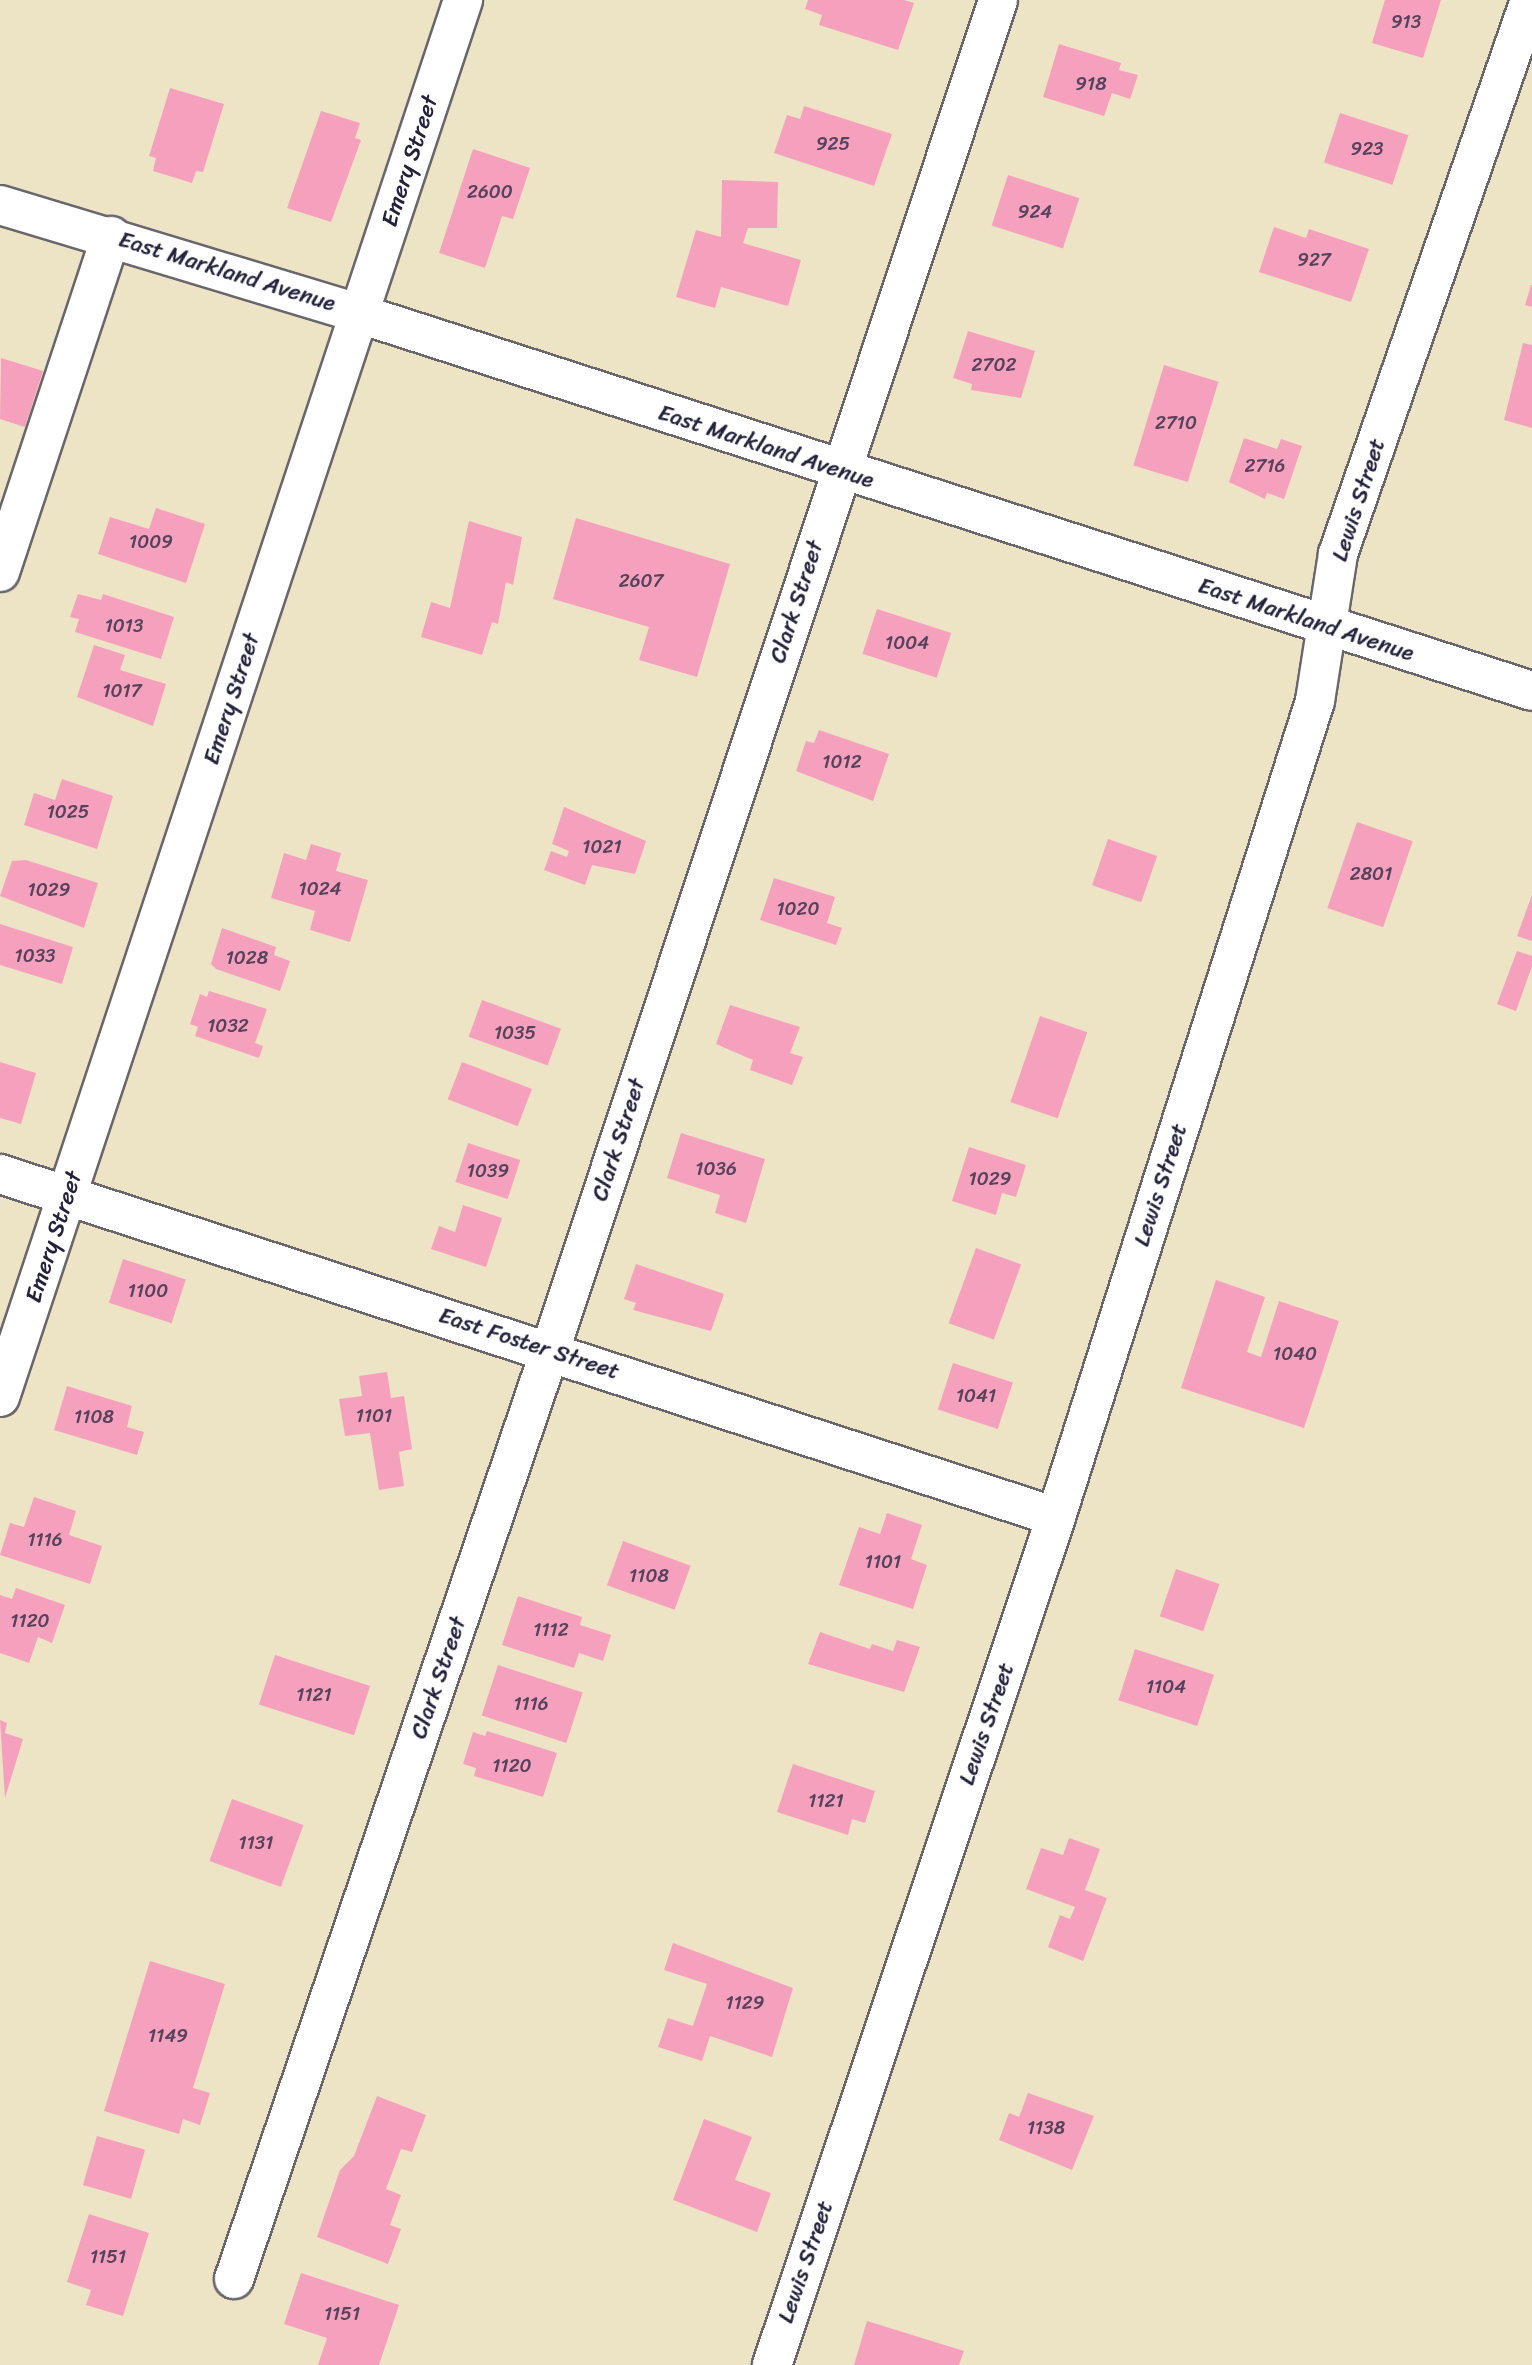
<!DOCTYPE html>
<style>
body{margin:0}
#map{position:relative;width:1532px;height:2365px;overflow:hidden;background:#ede4c6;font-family:Sriracha,sans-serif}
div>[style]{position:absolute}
.building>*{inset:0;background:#f5a1bd;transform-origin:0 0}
.roads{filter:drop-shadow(2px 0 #69666c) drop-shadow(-2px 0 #69666c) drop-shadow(0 2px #69666c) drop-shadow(0 -2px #69666c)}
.minor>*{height:38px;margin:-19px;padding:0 19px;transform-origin:19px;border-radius:19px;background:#fff}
.major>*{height:38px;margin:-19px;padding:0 19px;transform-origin:19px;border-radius:19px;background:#fff}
span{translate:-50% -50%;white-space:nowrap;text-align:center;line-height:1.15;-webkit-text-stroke:5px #fff;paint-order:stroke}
.number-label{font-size:19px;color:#57425c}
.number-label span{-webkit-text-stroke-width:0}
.street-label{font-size:23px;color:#22223b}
</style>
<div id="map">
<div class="building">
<i style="clip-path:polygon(808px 0,904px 0,914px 3px,898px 50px,819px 25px,822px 15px,805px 9px)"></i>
<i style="clip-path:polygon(1385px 0,1441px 0,1423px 58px,1372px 43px)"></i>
<i style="clip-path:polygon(1059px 44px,1121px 63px,1119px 70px,1138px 75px,1130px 99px,1112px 93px,1104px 116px,1043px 97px)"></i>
<i style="clip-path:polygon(170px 88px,224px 104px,203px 172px,196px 171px,192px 183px,153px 171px,156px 158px,149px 156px)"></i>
<i style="clip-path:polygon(804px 106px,892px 134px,874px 186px,774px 153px,787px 115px,800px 119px)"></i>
<i style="clip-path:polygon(321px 111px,360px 123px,355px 138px,361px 140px,331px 222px,287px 208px)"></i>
<i style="left:1340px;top:113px;width:72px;height:52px;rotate:18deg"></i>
<i style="clip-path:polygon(473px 149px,530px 168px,513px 219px,502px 216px,485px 268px,439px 253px)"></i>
<i style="left:1008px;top:175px;width:75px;height:53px;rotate:18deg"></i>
<i style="clip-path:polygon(722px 180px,778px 182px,777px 228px,748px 228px,743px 243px,801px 260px,788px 306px,721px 287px,715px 308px,676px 297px,696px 230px,721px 237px)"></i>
<i style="clip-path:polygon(1274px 227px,1306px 238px,1309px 229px,1369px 249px,1351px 302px,1259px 272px)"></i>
<i style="clip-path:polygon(1531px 285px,1532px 285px,1532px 307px,1525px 305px)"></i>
<i style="clip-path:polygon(968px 331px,1035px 351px,1021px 398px,971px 390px,972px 384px,953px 378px)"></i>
<i style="clip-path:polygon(1523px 343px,1532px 345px,1532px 428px,1504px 420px)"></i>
<i style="clip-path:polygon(1px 358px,43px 371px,25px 427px,0 419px)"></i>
<i style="left:1164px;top:365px;width:57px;height:105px;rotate:17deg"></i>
<i style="clip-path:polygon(1244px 438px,1277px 449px,1281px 439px,1302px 446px,1284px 499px,1267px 493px,1265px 499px,1229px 482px)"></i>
<i style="clip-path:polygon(156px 508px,205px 524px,186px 583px,98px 554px,110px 517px,149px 529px)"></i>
<i style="clip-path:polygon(576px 518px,730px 564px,697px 677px,639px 660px,649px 627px,553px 599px)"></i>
<i style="clip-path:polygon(469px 521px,522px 537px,513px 585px,506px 582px,498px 624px,492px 622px,482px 655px,421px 637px,431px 602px,450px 608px)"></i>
<i style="clip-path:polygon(78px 594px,101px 600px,103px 594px,174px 617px,161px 659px,75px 632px,79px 619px,70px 617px)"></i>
<i style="left:877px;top:609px;width:78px;height:47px;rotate:18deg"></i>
<i style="clip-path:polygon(94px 645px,125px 655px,120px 670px,166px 684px,153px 726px,77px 697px)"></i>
<i style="clip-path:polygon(819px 730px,889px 754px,873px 801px,796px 771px,806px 741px,814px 743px)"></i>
<i style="clip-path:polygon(62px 779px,113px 796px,97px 849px,24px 825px,34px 793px,55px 800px)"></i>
<i style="clip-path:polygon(564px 807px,646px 841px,635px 874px,592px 865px,585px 885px,544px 870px,551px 851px,567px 857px,569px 851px,552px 844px)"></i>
<i style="left:1357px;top:822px;width:59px;height:91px;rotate:19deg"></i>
<i style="left:1108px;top:839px;width:52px;height:49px;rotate:19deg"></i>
<i style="clip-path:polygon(311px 844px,341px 853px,336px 871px,368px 880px,350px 942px,310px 930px,315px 911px,271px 898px,284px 853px,306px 860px)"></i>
<i style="clip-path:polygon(26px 860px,98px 883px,84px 928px,0 896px,12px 861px)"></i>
<i style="clip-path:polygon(774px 878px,835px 897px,827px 923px,842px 928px,836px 945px,760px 920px)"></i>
<i style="clip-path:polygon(1532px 895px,1532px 941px,1517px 936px)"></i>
<i style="clip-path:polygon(0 924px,73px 947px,62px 984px,0 965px)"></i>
<i style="clip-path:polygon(222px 928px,276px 947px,274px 955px,290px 961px,280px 991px,216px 969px,211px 964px)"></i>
<i style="clip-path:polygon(1517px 951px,1532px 956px,1532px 966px,1516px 1011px,1497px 1004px)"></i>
<i style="clip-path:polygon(209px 991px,267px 1009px,255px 1043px,263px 1046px,259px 1058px,195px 1036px,198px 1027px,190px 1024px,200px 994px,207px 997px)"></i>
<i style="left:482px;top:1000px;width:84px;height:39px;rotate:20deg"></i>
<i style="clip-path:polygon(730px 1005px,800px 1027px,790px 1053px,803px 1057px,792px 1085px,750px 1070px,753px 1060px,716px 1044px)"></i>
<i style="left:1040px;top:1016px;width:50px;height:91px;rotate:19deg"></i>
<i style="clip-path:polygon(0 1062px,36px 1073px,21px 1124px,0 1118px)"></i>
<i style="left:462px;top:1062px;width:75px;height:40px;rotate:21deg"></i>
<i style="clip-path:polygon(681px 1133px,765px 1159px,746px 1223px,715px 1213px,720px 1195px,667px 1178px)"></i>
<i style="left:468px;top:1143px;width:55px;height:41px;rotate:18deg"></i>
<i style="clip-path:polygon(969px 1147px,1026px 1165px,1016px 1197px,1002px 1193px,996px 1215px,952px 1201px)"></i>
<i style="clip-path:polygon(463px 1205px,502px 1218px,486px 1267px,431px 1249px,439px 1226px,455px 1232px)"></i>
<i style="left:976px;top:1248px;width:48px;height:80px;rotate:20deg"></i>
<i style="left:123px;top:1259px;width:66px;height:46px;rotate:18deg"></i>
<i style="clip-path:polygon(636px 1264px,724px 1294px,711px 1331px,633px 1310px,636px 1303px,624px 1299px)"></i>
<i style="clip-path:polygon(1216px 1280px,1265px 1297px,1247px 1352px,1261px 1357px,1279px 1301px,1339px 1321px,1304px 1428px,1181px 1388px)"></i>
<i style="left:953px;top:1363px;width:63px;height:49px;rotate:18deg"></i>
<i style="clip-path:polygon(387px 1372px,391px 1398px,404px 1396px,412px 1449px,399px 1452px,404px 1486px,379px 1490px,370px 1433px,345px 1436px,339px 1399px,362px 1396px,359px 1376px)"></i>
<i style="clip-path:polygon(67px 1386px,132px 1406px,127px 1427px,144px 1432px,137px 1455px,54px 1430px)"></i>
<i style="clip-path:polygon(34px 1497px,76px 1511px,69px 1535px,102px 1546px,90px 1584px,0 1555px,10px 1523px,24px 1527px)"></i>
<i style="clip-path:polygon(887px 1513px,922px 1525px,911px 1559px,927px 1565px,913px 1609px,839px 1585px,859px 1527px,880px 1534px)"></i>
<i style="left:623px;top:1541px;width:72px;height:47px;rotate:20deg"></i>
<i style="left:1176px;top:1569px;width:46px;height:50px;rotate:19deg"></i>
<i style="clip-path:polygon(16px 1588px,65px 1605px,52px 1643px,38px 1637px,29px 1663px,0 1653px,0 1595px,12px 1599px)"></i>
<i style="clip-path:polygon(518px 1596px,582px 1617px,580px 1625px,611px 1635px,603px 1661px,579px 1653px,574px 1668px,502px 1645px)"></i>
<i style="clip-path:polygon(820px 1632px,870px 1649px,872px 1644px,893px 1651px,897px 1640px,920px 1647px,904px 1692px,808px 1664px)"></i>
<i style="left:1135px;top:1649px;width:83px;height:54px;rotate:18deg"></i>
<i style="left:275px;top:1655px;width:100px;height:52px;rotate:18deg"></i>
<i style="left:498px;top:1665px;width:89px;height:53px;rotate:18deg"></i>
<i style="clip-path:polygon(0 1720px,7px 1723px,5px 1733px,23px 1739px,5px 1798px)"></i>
<i style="clip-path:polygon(487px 1731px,557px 1753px,543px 1797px,474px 1776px,476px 1768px,463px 1764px,473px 1732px,485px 1736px)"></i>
<i style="clip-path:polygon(793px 1764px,875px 1791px,865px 1823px,852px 1819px,848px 1835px,777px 1812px)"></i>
<i style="left:232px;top:1799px;width:76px;height:66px;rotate:20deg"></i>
<i style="clip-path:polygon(1069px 1838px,1100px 1849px,1085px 1890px,1107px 1898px,1083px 1961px,1048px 1947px,1060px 1915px,1070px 1919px,1075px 1907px,1026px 1889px,1041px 1848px,1063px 1855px)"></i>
<i style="clip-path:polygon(673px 1943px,793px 1988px,772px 2057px,710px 2036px,702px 2061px,658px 2047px,668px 2018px,693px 2026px,707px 1984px,664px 1970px)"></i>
<i style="clip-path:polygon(150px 1961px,225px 1984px,193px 2088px,210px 2093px,200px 2125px,183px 2119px,179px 2134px,104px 2111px)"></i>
<i style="clip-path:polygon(1028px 2093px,1094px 2116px,1072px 2170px,999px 2140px,1009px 2113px,1019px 2117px)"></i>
<i style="clip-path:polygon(377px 2096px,426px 2115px,412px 2152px,401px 2149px,386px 2189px,401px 2195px,390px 2225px,401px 2229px,388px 2264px,317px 2237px,340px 2170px,354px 2156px)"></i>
<i style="clip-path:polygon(704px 2119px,752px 2137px,735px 2180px,771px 2193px,757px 2232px,673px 2200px)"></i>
<i style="left:97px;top:2136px;width:50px;height:51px;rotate:16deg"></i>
<i style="clip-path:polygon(89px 2214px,149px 2233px,123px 2316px,86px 2305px,91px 2290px,67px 2282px)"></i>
<i style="clip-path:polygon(301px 2273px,399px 2305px,379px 2365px,318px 2365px,327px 2338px,284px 2324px)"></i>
<i style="clip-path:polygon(867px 2321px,964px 2351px,959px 2365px,854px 2365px)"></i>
</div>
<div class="roads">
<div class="minor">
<i style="left:0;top:572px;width:354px;rotate:-71.7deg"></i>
<i style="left:0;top:1174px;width:1110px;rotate:17.99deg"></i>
<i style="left:0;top:1397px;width:1472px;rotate:-71.66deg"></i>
<i style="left:234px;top:2279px;width:980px;rotate:-71.2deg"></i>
<i style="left:550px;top:1351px;width:1423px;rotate:-71.65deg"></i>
<i style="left:772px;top:2365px;width:894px;rotate:-71.48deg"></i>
<i style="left:1056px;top:1517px;width:856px;rotate:-72.39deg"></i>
<i style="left:1315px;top:701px;width:149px;rotate:-81.1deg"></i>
<i style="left:1338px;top:554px;width:586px;rotate:-70.89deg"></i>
</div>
<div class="major">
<i style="left:0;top:205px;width:376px;rotate:16.8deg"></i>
<i style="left:360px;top:314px;width:1231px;rotate:17.83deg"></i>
</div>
</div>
<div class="number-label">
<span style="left:1406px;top:22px">913</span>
<span style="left:1091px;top:84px">918</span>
<span style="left:833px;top:144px">925</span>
<span style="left:1367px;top:149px">923</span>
<span style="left:490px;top:192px">2600</span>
<span style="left:1035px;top:212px">924</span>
<span style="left:1314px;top:260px">927</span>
<span style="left:994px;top:365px">2702</span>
<span style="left:1176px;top:423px">2710</span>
<span style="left:1265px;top:466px">2716</span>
<span style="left:151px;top:542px">1009</span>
<span style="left:641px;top:581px">2607</span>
<span style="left:124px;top:626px">1013</span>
<span style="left:907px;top:643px">1004</span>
<span style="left:122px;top:691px">1017</span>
<span style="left:842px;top:762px">1012</span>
<span style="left:68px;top:812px">1025</span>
<span style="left:602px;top:847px">1021</span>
<span style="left:1371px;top:874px">2801</span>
<span style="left:320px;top:889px">1024</span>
<span style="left:49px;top:890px">1029</span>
<span style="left:798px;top:909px">1020</span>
<span style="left:35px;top:956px">1033</span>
<span style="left:247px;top:958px">1028</span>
<span style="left:228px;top:1026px">1032</span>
<span style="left:515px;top:1033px">1035</span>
<span style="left:716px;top:1169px">1036</span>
<span style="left:488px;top:1171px">1039</span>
<span style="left:990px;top:1179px">1029</span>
<span style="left:148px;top:1291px">1100</span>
<span style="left:1295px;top:1354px">1040</span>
<span style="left:976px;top:1396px">1041</span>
<span style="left:374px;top:1416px">1101</span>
<span style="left:94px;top:1417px">1108</span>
<span style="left:45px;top:1540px">1116</span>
<span style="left:883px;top:1562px">1101</span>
<span style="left:649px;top:1576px">1108</span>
<span style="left:30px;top:1621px">1120</span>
<span style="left:551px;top:1630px">1112</span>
<span style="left:1166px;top:1687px">1104</span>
<span style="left:314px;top:1695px">1121</span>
<span style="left:531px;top:1704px">1116</span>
<span style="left:512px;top:1766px">1120</span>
<span style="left:826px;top:1801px">1121</span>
<span style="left:256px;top:1843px">1131</span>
<span style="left:745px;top:2003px">1129</span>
<span style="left:168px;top:2036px">1149</span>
<span style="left:1046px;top:2128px">1138</span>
<span style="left:108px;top:2257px">1151</span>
<span style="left:342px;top:2314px">1151</span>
</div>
<div class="street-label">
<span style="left:410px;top:161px;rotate:-72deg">Emery Street</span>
<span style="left:227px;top:272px;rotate:17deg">East Markland Avenue</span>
<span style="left:766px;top:447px;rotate:18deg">East Markland Avenue</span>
<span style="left:1359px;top:500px;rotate:-72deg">Lewis Street</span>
<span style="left:797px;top:602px;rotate:-72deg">Clark Street</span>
<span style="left:1306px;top:620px;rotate:18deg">East Markland Avenue</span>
<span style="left:232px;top:699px;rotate:-72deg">Emery Street</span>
<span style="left:619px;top:1140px;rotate:-72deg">Clark Street</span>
<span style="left:1161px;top:1185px;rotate:-72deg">Lewis Street</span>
<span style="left:54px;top:1237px;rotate:-72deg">Emery Street</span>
<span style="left:529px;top:1344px;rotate:18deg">East Foster Street</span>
<span style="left:439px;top:1678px;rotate:-71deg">Clark Street</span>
<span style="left:987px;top:1724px;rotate:-71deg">Lewis Street</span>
<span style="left:806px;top:2262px;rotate:-71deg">Lewis Street</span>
</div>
</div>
